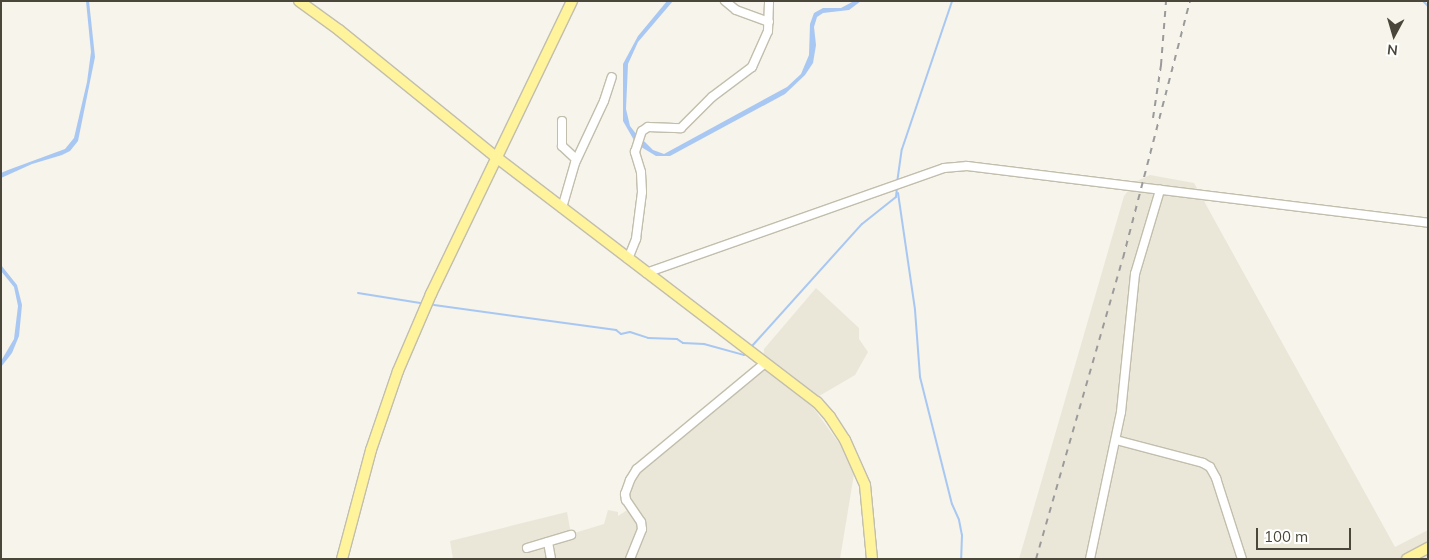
<!DOCTYPE html>
<style>
body{margin:0}
#map{position:relative;width:1429px;height:560px;overflow:hidden;background:#f6f4eb;font-family:Mulish,sans-serif}
div>[style]{position:absolute}
.residential>*{inset:0;background:#eae7d9}
.water>*{inset:0;background:#a8c7f2}
.stream>*{height:2px;margin:-1px;padding:0 1px;transform-origin:1px;border-radius:1px;background:#a8c7f2}
.roads{filter:drop-shadow(1px 0 #c2bead) drop-shadow(-1px 0 #c2bead) drop-shadow(0 1px #c2bead) drop-shadow(0 -1px #c2bead)}
.minor>*{height:8px;margin:-4px;padding:0 4px;transform-origin:4px;border-radius:4px;background:#fff}
.major>*{height:10px;margin:-5px;padding:0 5px;transform-origin:5px;border-radius:5px;background:#fff39b}
.rail>*{height:2px;margin-top:-1px;transform-origin:0;background:repeating-linear-gradient(90deg,#9a9a9a 0 6px,transparent 0 12px)}
span{translate:-50% -50%;white-space:nowrap;text-align:center;line-height:1.15;-webkit-text-stroke:4px #fff;paint-order:stroke}
.frame{position:absolute;inset:0;border:2px solid #4a4639;pointer-events:none}
.north{position:absolute;left:1369px;top:10px;width:50px;height:50px;-webkit-text-stroke:4px #fff;paint-order:stroke;rotate:186deg;font-size:14px;font-weight:700;line-height:20px;text-align:center;color:#4a4639}
.north::after{content:'';display:block;margin:auto;width:18px;height:22px;background:#4a4639;clip-path:polygon(50% 0,100% 100%,50% 72%,0 100%)}
.scale{position:absolute;left:1256px;top:528px;width:95px;height:22px;box-sizing:border-box;border:2px solid #4a4639;border-top:0;padding-left:6px;font-size:15px;line-height:18px;white-space:nowrap;color:#4a4639;-webkit-text-stroke:4px #fff;paint-order:stroke}
</style>
<div id="map">
<div class="residential">
<i style="clip-path:polygon(1150px 175px,1194px 183px,1395px 547px,1428px 530px,1428px 559px,1019px 559px,1124px 196px,1135px 182px)"></i>
<i style="clip-path:polygon(816px 288px,859px 328px,859px 339px,868px 352px,855px 375px,809px 402px,844px 450px,854px 474px,840px 559px,453px 559px,450px 541px,567px 512px,571px 534px,604px 524px,608px 510px,618px 512px,618px 516px,632px 507px,627px 496px,629px 484px,646px 462px,762px 371px,764px 349px)"></i>
</div>
<div class="water">
<i style="clip-path:polygon(86px 1px,89px 1px,95px 57px,78px 141px,70px 151px,62px 155px,32px 164px,1px 178px,1px 173px,8px 170px,65px 149px,74px 138px,87px 82px,91px 52px)"></i>
<i style="clip-path:polygon(667px 1px,673px 1px,638px 42px,628px 64px,626px 109px,630px 126px,637px 135px,635px 142px,623px 121px,623px 64px,638px 36px)"></i>
<i style="clip-path:polygon(854px 1px,861px 1px,849px 10px,823px 13px,817px 17px,814px 27px,816px 45px,813px 63px,805px 75px,785px 94px,670px 156px,656px 156px,638px 145px,641px 138px,653px 150px,664px 154px,787px 87px,801px 74px,809px 55px,810px 24px,814px 13px,823px 8px,841px 8px)"></i>
<i style="clip-path:polygon(1px 265px,17px 285px,22px 305px,19px 336px,12px 353px,1px 367px,1px 361px,14px 339px,18px 306px,14px 287px,1px 271px)"></i>
</div>
<div class="stream">
<i style="left:1423px;top:1px;width:7px;rotate:45deg"></i>
<i style="left:897px;top:183px;width:34px;rotate:-82deg"></i>
<i style="left:902px;top:149px;width:156px;rotate:-71.3deg"></i>
<i style="left:898px;top:193px;width:118px;rotate:81.7deg"></i>
<i style="left:915px;top:310px;width:67px;rotate:85.7deg"></i>
<i style="left:920px;top:377px;width:131px;rotate:75.9deg"></i>
<i style="left:952px;top:504px;width:17px;rotate:66deg"></i>
<i style="left:959px;top:520px;width:15px;rotate:79deg"></i>
<i style="left:962px;top:535px;width:24px;rotate:92deg"></i>
<i style="left:358px;top:293px;width:63px;rotate:9.2deg"></i>
<i style="left:434px;top:305px;width:184px;rotate:7.8deg"></i>
<i style="left:616px;top:330px;width:6px;rotate:39deg"></i>
<i style="left:621px;top:334px;width:9px;rotate:-13deg"></i>
<i style="left:630px;top:332px;width:19px;rotate:18deg"></i>
<i style="left:648px;top:338px;width:29px;rotate:2deg"></i>
<i style="left:677px;top:339px;width:7px;rotate:34deg"></i>
<i style="left:683px;top:343px;width:21px;rotate:3deg"></i>
<i style="left:704px;top:344px;width:41px;rotate:15.4deg"></i>
<i style="left:744px;top:355px;width:4px;rotate:-45deg"></i>
<i style="left:752px;top:346px;width:164px;rotate:-48deg"></i>
<i style="left:862px;top:224px;width:43px;rotate:-38.5deg"></i>
<i style="left:896px;top:197px;width:10px;rotate:-84deg"></i>
</div>
<div class="roads">
<div class="minor">
<i style="left:725px;top:1px;width:14px;rotate:39deg"></i>
<i style="left:736px;top:10px;width:35px;rotate:20deg"></i>
<i style="left:562px;top:121px;width:25px;rotate:90deg"></i>
<i style="left:562px;top:146px;width:19px;rotate:43deg"></i>
<i style="left:562px;top:208px;width:47px;rotate:-73.9deg"></i>
<i style="left:575px;top:163px;width:68px;rotate:-64.9deg"></i>
<i style="left:604px;top:101px;width:25px;rotate:-72deg"></i>
<i style="left:628px;top:259px;width:22px;rotate:-68deg"></i>
<i style="left:636px;top:239px;width:47px;rotate:-82.7deg"></i>
<i style="left:642px;top:192px;width:20px;rotate:-93deg"></i>
<i style="left:641px;top:172px;width:21px;rotate:-107deg"></i>
<i style="left:635px;top:152px;width:22px;rotate:-72deg"></i>
<i style="left:642px;top:131px;width:7px;rotate:-34deg"></i>
<i style="left:648px;top:127px;width:33px;rotate:2deg"></i>
<i style="left:681px;top:128px;width:44px;rotate:-45deg"></i>
<i style="left:712px;top:97px;width:50px;rotate:-36.9deg"></i>
<i style="left:752px;top:67px;width:39px;rotate:-66deg"></i>
<i style="left:768px;top:31px;width:30px;rotate:-88deg"></i>
<i style="left:646px;top:273px;width:316px;rotate:-19.4deg"></i>
<i style="left:944px;top:168px;width:23px;rotate:-5deg"></i>
<i style="left:967px;top:166px;width:465px;rotate:7deg"></i>
<i style="left:1116px;top:440px;width:90px;rotate:14.8deg"></i>
<i style="left:1203px;top:463px;width:8px;rotate:30deg"></i>
<i style="left:1210px;top:467px;width:13px;rotate:61deg"></i>
<i style="left:1216px;top:478px;width:85px;rotate:72.2deg"></i>
<i style="left:548px;top:542px;width:17px;rotate:80deg"></i>
<i style="left:527px;top:548px;width:46px;rotate:-16.5deg"></i>
<i style="left:630px;top:559px;width:32px;rotate:-68deg"></i>
<i style="left:642px;top:529px;width:7px;rotate:-98deg"></i>
<i style="left:641px;top:522px;width:27px;rotate:-124deg"></i>
<i style="left:626px;top:500px;width:6px;rotate:-99deg"></i>
<i style="left:625px;top:494px;width:15px;rotate:-70deg"></i>
<i style="left:630px;top:480px;width:13px;rotate:-58deg"></i>
<i style="left:637px;top:469px;width:166px;rotate:-39.6deg"></i>
<i style="left:1090px;top:559px;width:150px;rotate:-78.1deg"></i>
<i style="left:1121px;top:412px;width:139px;rotate:-84.2deg"></i>
<i style="left:1135px;top:274px;width:88px;rotate:-73.4deg"></i>
</div>
<div class="major">
<i style="left:299px;top:1px;width:49px;rotate:35.9deg"></i>
<i style="left:339px;top:30px;width:202px;rotate:39deg"></i>
<i style="left:496px;top:157px;width:404px;rotate:37.4deg"></i>
<i style="left:817px;top:402px;width:20px;rotate:49deg"></i>
<i style="left:830px;top:417px;width:27px;rotate:57deg"></i>
<i style="left:845px;top:440px;width:49px;rotate:66deg"></i>
<i style="left:865px;top:485px;width:74px;rotate:84.6deg"></i>
<i style="left:342px;top:559px;width:113px;rotate:-75.1deg"></i>
<i style="left:371px;top:450px;width:83px;rotate:-71.1deg"></i>
<i style="left:398px;top:371px;width:84px;rotate:-66.8deg"></i>
<i style="left:431px;top:294px;width:325px;rotate:-64.3deg"></i>
<i style="left:1407px;top:559px;width:24px;rotate:-28deg"></i>
</div>
</div>
<div class="rail">
<i style="left:1153px;top:118px;width:54px;rotate:-81.4deg"></i>
<i style="left:1161px;top:65px;width:64px;rotate:-85.5deg"></i>
<i style="left:1036px;top:559px;width:313px;rotate:-73.9deg"></i>
<i style="left:1123px;top:258px;width:266px;rotate:-75.4deg"></i>
</div>
<div class="frame"></div>
<div class="north">N</div>
<div class="scale">100 m</div>
</div>
